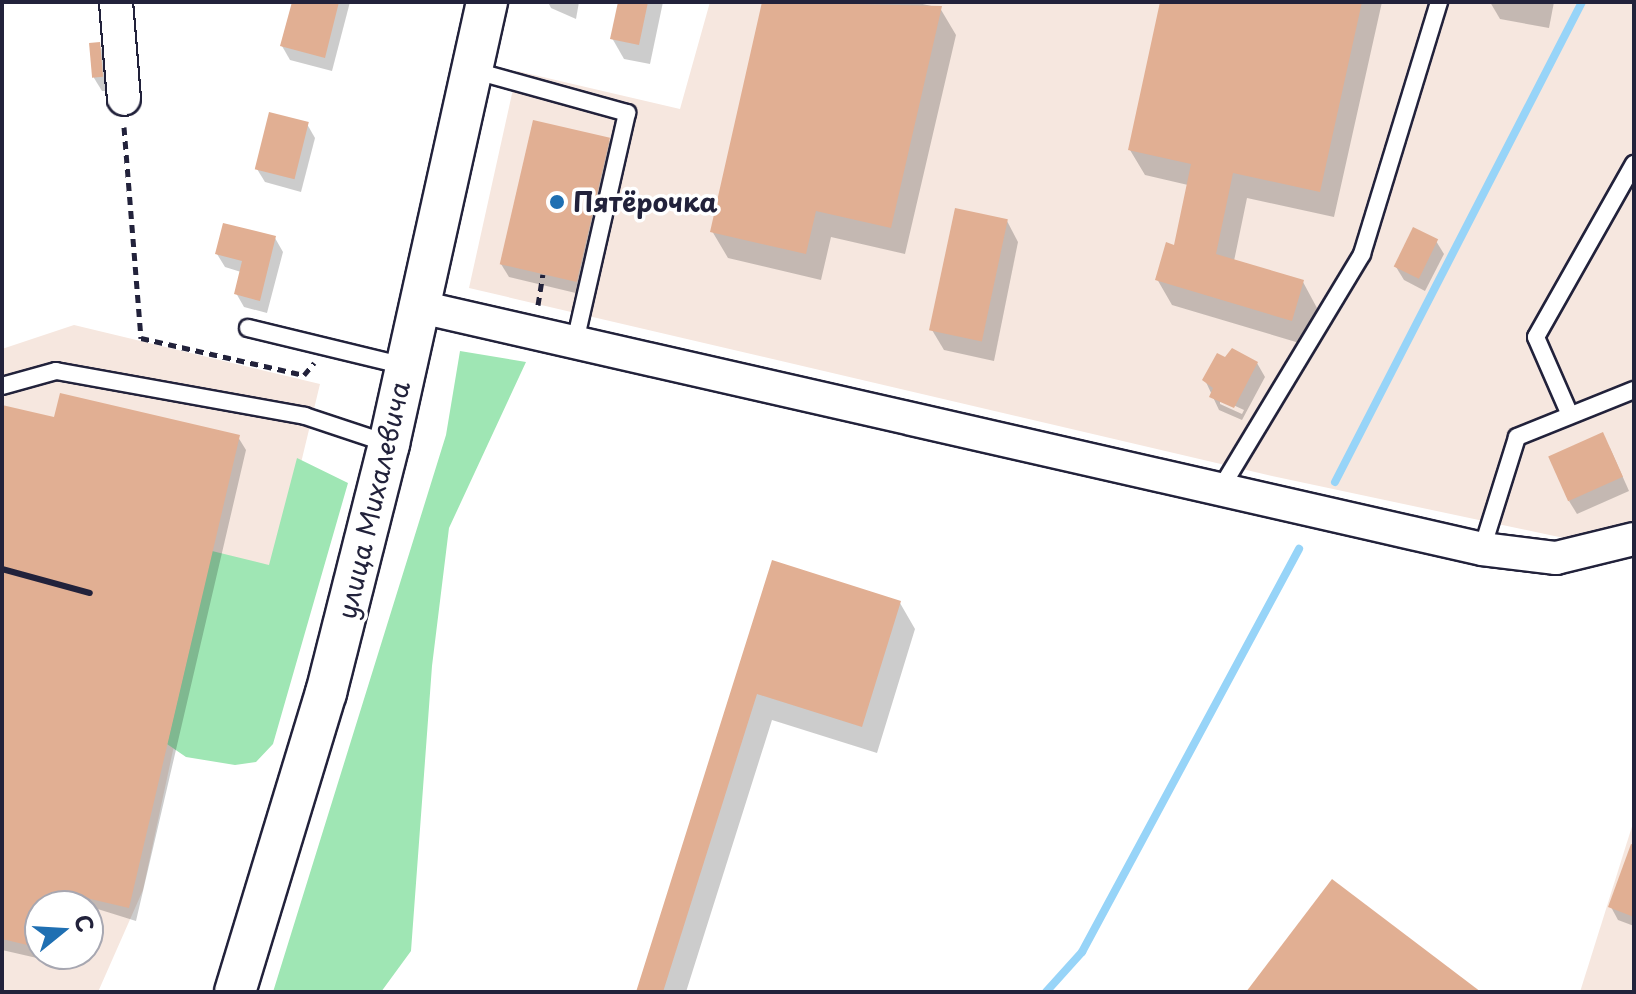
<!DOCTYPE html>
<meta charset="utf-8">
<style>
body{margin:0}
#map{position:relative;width:1636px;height:994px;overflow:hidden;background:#fff;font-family:"Playpen Sans",sans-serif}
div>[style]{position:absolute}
.built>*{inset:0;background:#f6e7df}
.green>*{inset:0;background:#9fe6b4}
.shadow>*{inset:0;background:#0003}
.stream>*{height:8px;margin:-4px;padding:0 4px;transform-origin:4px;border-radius:4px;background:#97d4f8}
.building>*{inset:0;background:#e1af93;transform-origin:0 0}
.path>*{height:5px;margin-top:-2.5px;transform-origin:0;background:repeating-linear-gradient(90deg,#22223b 0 8px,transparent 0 14px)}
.roads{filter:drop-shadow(2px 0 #22223b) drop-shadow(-2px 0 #22223b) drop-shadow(0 2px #22223b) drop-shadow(0 -2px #22223b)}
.service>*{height:16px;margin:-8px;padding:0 8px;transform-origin:8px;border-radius:8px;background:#fff}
.minor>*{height:32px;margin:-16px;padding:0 16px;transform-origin:16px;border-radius:16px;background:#fff}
.tertiary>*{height:40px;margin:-20px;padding:0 20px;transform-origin:20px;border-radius:20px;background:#fff}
.rail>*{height:6px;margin:-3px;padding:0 3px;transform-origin:3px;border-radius:3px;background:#22223b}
.dots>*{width:22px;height:22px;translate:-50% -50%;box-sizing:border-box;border:4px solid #fff;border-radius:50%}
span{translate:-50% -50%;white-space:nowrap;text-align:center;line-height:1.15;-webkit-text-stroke:7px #fff;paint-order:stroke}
.poi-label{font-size:26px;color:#22223b;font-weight:700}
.left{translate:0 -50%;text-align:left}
.street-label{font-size:26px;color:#22223b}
.frame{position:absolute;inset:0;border:4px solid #22223b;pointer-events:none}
.north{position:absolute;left:24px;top:890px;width:80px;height:80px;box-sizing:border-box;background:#fff;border:2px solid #a7a7b1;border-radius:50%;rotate:72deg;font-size:22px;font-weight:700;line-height:32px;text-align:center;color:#22223b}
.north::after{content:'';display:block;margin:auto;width:28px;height:36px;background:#1f6fb2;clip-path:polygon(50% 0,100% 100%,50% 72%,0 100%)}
</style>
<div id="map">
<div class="built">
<i style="clip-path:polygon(710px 2px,1634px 2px,1634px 553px,1272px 476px,469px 288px,517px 71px,680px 109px)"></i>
<i style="clip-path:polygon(evenodd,74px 325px,320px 384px,275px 571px,178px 727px,143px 890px,98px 992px,2px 992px,2px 349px,74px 325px,40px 906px,88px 906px,88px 954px,40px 954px,40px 906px)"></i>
<i style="clip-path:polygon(1634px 820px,1634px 992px,1580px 992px)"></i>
</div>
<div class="green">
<i style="clip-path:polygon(460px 351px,526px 362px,449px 528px,432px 666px,411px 951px,381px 992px,273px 992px,446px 435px)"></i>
<i style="clip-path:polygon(297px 458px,348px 483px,273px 744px,256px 762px,235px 765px,186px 757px,167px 744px,212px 551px,269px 565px)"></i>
</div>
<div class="shadow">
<i style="clip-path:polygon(294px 2px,350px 2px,332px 71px,290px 60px,282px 46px)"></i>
<i style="clip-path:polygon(548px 2px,579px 2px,576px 19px,551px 8px)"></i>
<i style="clip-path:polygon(620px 2px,663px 2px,650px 64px,624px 59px,612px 38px)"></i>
<i style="clip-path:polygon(765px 2px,914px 2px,940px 8px,956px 35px,905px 254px,831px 237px,821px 280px,728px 258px,712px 231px)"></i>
<i style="clip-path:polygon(1162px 2px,1382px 2px,1334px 217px,1247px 198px,1234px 261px,1303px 282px,1317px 308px,1306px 345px,1172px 305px,1157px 279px,1176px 247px,1188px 185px,1145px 175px,1130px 150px)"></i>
<i style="clip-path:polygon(1490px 2px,1554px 2px,1549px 28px,1500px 19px)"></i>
<i style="clip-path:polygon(99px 44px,107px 58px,110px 91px,102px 91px,94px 78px,91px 45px)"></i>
<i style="clip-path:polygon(307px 124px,315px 138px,301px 192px,265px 182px,257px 169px)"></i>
<i style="clip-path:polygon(609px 140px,617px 153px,584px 295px,509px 277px,501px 264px)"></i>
<i style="clip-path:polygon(1007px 221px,1018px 242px,994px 361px,944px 350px,932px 330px)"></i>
<i style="clip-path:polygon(275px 238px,283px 252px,267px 313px,244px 307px,236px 293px,241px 272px,225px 267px,217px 254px)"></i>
<i style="clip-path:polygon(1436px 241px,1444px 254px,1425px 291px,1404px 280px,1396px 267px)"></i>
<i style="clip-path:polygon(evenodd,1257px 363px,1265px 377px,1242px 420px,1219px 410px,1205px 380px,1257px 363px,1220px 399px,1244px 410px,1242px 414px,1220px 404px,1220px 399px)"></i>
<i style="clip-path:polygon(2px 407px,56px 420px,238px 437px,246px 450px,136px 921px,88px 906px,40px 906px,40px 954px,65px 954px,63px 964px,2px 950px)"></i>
<i style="clip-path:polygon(1610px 448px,1629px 491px,1577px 514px,1569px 501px)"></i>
<i style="clip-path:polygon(774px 562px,900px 603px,915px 629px,877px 753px,772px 720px,686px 992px,638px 992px)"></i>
<i style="clip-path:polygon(1634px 843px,1634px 926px,1618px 920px,1611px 907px)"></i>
</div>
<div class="stream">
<i style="left:1335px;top:482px;width:540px;rotate:-62.77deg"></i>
<i style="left:1046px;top:992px;width:54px;rotate:-48deg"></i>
<i style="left:1082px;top:952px;width:458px;rotate:-61.7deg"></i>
</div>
<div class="building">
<i style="clip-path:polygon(292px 2px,339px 2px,325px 58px,280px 46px)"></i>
<i style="clip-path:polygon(618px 2px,648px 2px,639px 45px,610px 39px)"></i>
<i style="clip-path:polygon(762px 2px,942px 6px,891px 228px,816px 211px,806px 254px,710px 232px)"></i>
<i style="clip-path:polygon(1160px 2px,1362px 2px,1320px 192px,1233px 173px,1216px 254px,1304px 280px,1292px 321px,1155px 280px,1166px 242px,1174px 245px,1191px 164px,1128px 150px)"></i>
<i style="left:100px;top:42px;width:35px;height:11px;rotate:85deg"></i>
<i style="left:269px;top:112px;width:41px;height:59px;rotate:14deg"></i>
<i style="left:533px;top:120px;width:79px;height:148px;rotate:13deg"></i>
<i style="left:955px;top:208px;width:54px;height:125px;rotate:12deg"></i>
<i style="clip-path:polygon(223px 223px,276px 236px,260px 301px,234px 294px,242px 261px,215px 254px)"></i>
<i style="left:1413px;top:227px;width:28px;height:44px;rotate:26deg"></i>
<i style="clip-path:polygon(1232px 348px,1258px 362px,1234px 408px,1209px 397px,1213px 388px,1202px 380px,1217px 353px,1225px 357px)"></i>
<i style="clip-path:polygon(60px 393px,240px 435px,129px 908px,69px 894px,66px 906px,40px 906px,40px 948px,2px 939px,2px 405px,54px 417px)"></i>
<i style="left:1603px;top:432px;width:49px;height:60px;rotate:66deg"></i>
<i style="clip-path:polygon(772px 560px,901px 601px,862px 727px,757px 694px,663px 992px,636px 992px)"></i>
<i style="clip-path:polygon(1631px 844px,1634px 845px,1634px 917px,1608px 907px)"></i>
<i style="clip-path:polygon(1332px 879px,1481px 992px,1246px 992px)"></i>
</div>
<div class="path">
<i style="left:124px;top:127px;width:212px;rotate:85.4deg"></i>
<i style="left:141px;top:338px;width:167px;rotate:12.8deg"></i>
<i style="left:304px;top:375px;width:16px;rotate:-50deg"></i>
<i style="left:538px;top:305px;width:31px;rotate:-81deg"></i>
</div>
<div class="roads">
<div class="service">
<i style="left:472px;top:70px;width:161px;rotate:15.5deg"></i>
<i style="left:627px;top:113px;width:234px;rotate:102.8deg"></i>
<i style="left:248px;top:328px;width:162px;rotate:13.6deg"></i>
<i style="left:2px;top:386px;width:56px;rotate:-15.5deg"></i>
<i style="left:56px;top:371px;width:253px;rotate:10.2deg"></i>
<i style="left:305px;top:416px;width:89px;rotate:18.4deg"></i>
<i style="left:1570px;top:415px;width:85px;rotate:-113.6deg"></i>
<i style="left:1536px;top:337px;width:199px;rotate:-60.5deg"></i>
<i style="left:1221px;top:488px;width:273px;rotate:-58.9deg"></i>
<i style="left:1362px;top:254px;width:264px;rotate:-73deg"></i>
<i style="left:1482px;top:549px;width:117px;rotate:-72.6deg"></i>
<i style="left:1517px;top:437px;width:126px;rotate:-21.9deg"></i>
</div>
<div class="minor">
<i style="left:116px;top:2px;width:97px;rotate:85.3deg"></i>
<i style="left:416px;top:306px;width:1093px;rotate:12.84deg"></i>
<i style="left:1482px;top:549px;width:75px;rotate:6.9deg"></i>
<i style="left:1556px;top:558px;width:80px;rotate:-13.7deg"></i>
</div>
<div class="tertiary">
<i style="left:235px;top:992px;width:313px;rotate:-73.1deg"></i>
<i style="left:326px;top:693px;width:257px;rotate:-75.8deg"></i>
<i style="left:389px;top:444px;width:453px;rotate:-77.5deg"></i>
</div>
</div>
<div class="rail">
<i style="left:2px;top:569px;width:91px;rotate:15.3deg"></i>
</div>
<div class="dots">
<i style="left:557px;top:202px;background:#1f6fb2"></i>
</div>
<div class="poi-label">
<span class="left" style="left:573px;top:202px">Пятёрочка</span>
</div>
<div class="street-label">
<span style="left:373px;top:500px;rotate:-77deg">улица Михалевича</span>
</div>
<div class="frame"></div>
<div class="north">С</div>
</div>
